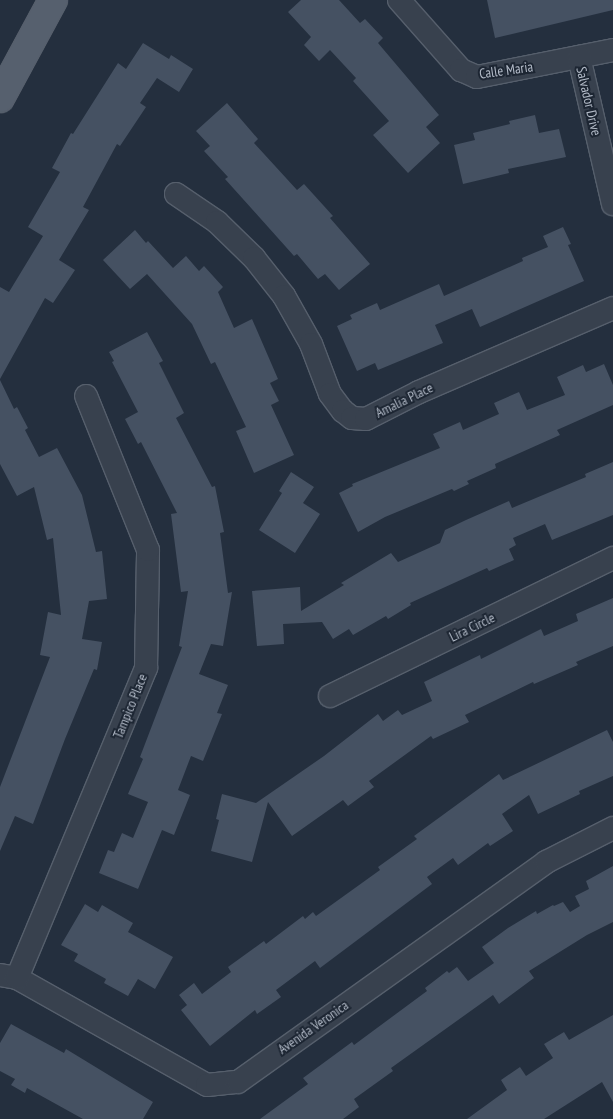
<!DOCTYPE html>
<style>
body{margin:0}
#map{position:relative;width:613px;height:1119px;overflow:hidden;background:#242f3e;font-family:"PT Sans Narrow",sans-serif}
div>[style]{position:absolute}
.building>*{inset:0;background:#455162}
.roads{filter:drop-shadow(1px 0 #565f6c) drop-shadow(-1px 0 #565f6c) drop-shadow(0 1px #565f6c) drop-shadow(0 -1px #565f6c)}
.minor>*{height:22px;margin:-11px;padding:0 11px;transform-origin:11px;border-radius:11px;background:#38414e}
.primary>*{height:28px;margin:-14px;padding:0 14px;transform-origin:14px;border-radius:14px;background:#56606e}
span{translate:-50% -50%;white-space:nowrap;text-align:center;line-height:1.15;-webkit-text-stroke:4px #1d2633;paint-order:stroke}
.street-label{font-size:14px;color:#b4bcc9}
</style>
<div id="map">
<div class="building">
<i style="clip-path:polygon(301px 0,339px 0,360px 23px,365px 19px,383px 38px,378px 43px,439px 115px,426px 127px,440px 143px,408px 173px,373px 135px,389px 121px,353px 81px,356px 78px,330px 50px,319px 61px,304px 45px,311px 37px,288px 12px)"></i>
<i style="clip-path:polygon(487px 0,613px 0,613px 10px,495px 38px)"></i>
<i style="clip-path:polygon(143px 43px,169px 59px,171px 55px,193px 69px,179px 92px,157px 78px,140px 103px,146px 107px,120px 146px,117px 144px,83px 207px,89px 210px,59px 260px,75px 270px,53px 303px,45px 298px,0 379px,0 287px,9px 292px,43px 236px,28px 227px,60px 172px,52px 168px,71px 133px,73px 134px,118px 63px,126px 69px)"></i>
<i style="clip-path:polygon(227px 103px,258px 139px,254px 143px,297px 190px,304px 184px,333px 216px,330px 218px,370px 264px,339px 290px,325px 274px,318px 279px,297px 254px,294px 256px,225px 179px,228px 177px,204px 151px,210px 146px,196px 131px)"></i>
<i style="clip-path:polygon(535px 115px,539px 133px,559px 129px,566px 157px,508px 169px,509px 173px,463px 184px,454px 145px,475px 140px,473px 133px,510px 124px,509px 121px)"></i>
<i style="clip-path:polygon(563px 227px,571px 244px,568px 245px,584px 281px,480px 327px,472px 309px,435px 325px,443px 343px,378px 370px,375px 363px,357px 371px,337px 326px,352px 319px,350px 315px,377px 303px,380px 310px,439px 284px,444px 296px,523px 261px,522px 258px,548px 247px,543px 236px)"></i>
<i style="clip-path:polygon(135px 230px,146px 243px,148px 241px,173px 268px,186px 256px,199px 271px,204px 266px,223px 287px,218px 292px,234px 328px,252px 319px,278px 379px,270px 383px,279px 401px,271px 405px,294px 455px,254px 473px,236px 431px,246px 427px,215px 362px,211px 364px,192px 324px,147px 274px,130px 289px,103px 260px)"></i>
<i style="clip-path:polygon(147px 332px,163px 361px,159px 363px,184px 413px,176px 418px,212px 487px,215px 486px,224px 532px,220px 533px,228px 593px,232px 592px,223px 646px,211px 644px,199px 674px,228px 685px,217px 713px,222px 714px,203px 761px,191px 756px,178px 790px,190px 795px,174px 835px,162px 830px,138px 889px,99px 873px,108px 850px,114px 852px,122px 833px,133px 838px,148px 802px,128px 794px,143px 759px,140px 757px,182px 647px,179px 646px,188px 591px,181px 592px,171px 514px,177px 513px,141px 442px,138px 444px,125px 419px,138px 412px,112px 362px,114px 361px,109px 352px)"></i>
<i style="clip-path:polygon(604px 364px,613px 385px,613px 405px,557px 430px,560px 435px,495px 464px,496px 468px,467px 481px,469px 484px,454px 491px,452px 489px,385px 517px,358px 532px,339px 493px,353px 486px,352px 484px,440px 448px,433px 434px,460px 422px,463px 430px,499px 414px,494px 403px,519px 392px,527px 410px,565px 395px,557px 377px,583px 365px,586px 372px)"></i>
<i style="clip-path:polygon(0 380px,14px 409px,17px 407px,28px 428px,25px 430px,39px 457px,57px 448px,82px 495px,96px 552px,102px 551px,107px 599px,89px 601px,82px 639px,102px 642px,97px 670px,94px 669px,65px 739px,33px 824px,15px 816px,0 851px,0 787px,50px 657px,40px 655px,48px 612px,61px 615px,53px 538px,47px 540px,34px 487px,17px 496px,0 464px)"></i>
<i style="clip-path:polygon(613px 462px,613px 515px,552px 540px,545px 524px,513px 538px,516px 545px,509px 549px,514px 560px,489px 571px,487px 568px,410px 603px,411px 605px,388px 619px,386px 616px,353px 635px,349px 629px,333px 639px,322px 622px,283px 624px,284px 644px,257px 646px,252px 591px,300px 587px,301px 611px,344px 585px,341px 583px,391px 553px,398px 562px,440px 543px,445px 530px,466px 520px,509px 501px,512px 508px,586px 477px,585px 474px)"></i>
<i style="clip-path:polygon(291px 472px,314px 487px,303px 503px,320px 514px,295px 553px,259px 530px,282px 493px,279px 491px)"></i>
<i style="clip-path:polygon(613px 598px,613px 646px,576px 662px,578px 665px,534px 684px,533px 682px,465px 715px,469px 722px,433px 739px,431px 736px,369px 781px,374px 787px,348px 806px,343px 800px,292px 836px,268px 802px,252px 862px,211px 851px,219px 820px,216px 819px,222px 794px,256px 803px,324px 756px,378px 714px,383px 721px,398px 710px,402px 715px,432px 701px,424px 682px,480px 655px,481px 659px,541px 629px,544px 636px,578px 621px,576px 614px)"></i>
<i style="clip-path:polygon(607px 730px,613px 742px,613px 776px,579px 791px,580px 794px,538px 814px,529px 795px,502px 814px,513px 831px,490px 846px,488px 843px,458px 865px,453px 858px,427px 877px,432px 884px,320px 968px,315px 961px,276px 990px,281px 997px,257px 1014px,255px 1010px,210px 1046px,181px 1010px,187px 1005px,179px 995px,194px 983px,202px 994px,231px 972px,228px 967px,264px 941px,266px 944px,303px 916px,305px 919px,313px 912px,316px 916px,380px 870px,378px 867px,417px 839px,414px 836px,499px 774px,503px 780px)"></i>
<i style="clip-path:polygon(613px 866px,613px 922px,587px 935px,529px 971px,534px 978px,499px 1004px,493px 995px,391px 1068px,393px 1071px,354px 1099px,359px 1107px,343px 1119px,260px 1119px,308px 1084px,303px 1078px,352px 1042px,354px 1045px,427px 991px,425px 988px,447px 971px,449px 973px,457px 967px,468px 981px,494px 963px,482px 947px,508px 928px,536px 911px,537px 914px,553px 905px,554px 906px,563px 902px,570px 912px,580px 906px,575px 896px,589px 889px,586px 881px)"></i>
<i style="clip-path:polygon(85px 904px,98px 912px,102px 905px,133px 923px,128px 932px,173px 957px,155px 989px,138px 979px,128px 996px,104px 983px,106px 979px,74px 961px,78px 954px,61px 945px)"></i>
<i style="clip-path:polygon(613px 1015px,613px 1102px,602px 1082px,544px 1119px,467px 1119px,507px 1090px,501px 1080px,520px 1067px,526px 1076px,553px 1058px,544px 1044px,564px 1032px,569px 1040px)"></i>
<i style="clip-path:polygon(11px 1024px,64px 1053px,66px 1049px,153px 1102px,143px 1119px,83px 1119px,27px 1088px,25px 1093px,11px 1085px,15px 1079px,0 1071px,0 1043px)"></i>
</div>
<div class="roads">
<div class="minor">
<i style="left:399px;top:0;width:94px;rotate:48.5deg"></i>
<i style="left:461px;top:70px;width:17px;rotate:24deg"></i>
<i style="left:477px;top:77px;width:139px;rotate:-11.2deg"></i>
<i style="left:579px;top:57px;width:151px;rotate:77deg"></i>
<i style="left:176px;top:194px;width:50px;rotate:34.3deg"></i>
<i style="left:217px;top:222px;width:52px;rotate:44.2deg"></i>
<i style="left:254px;top:258px;width:48px;rotate:51.7deg"></i>
<i style="left:284px;top:296px;width:55px;rotate:60.6deg"></i>
<i style="left:311px;top:344px;width:53px;rotate:69.2deg"></i>
<i style="left:330px;top:394px;width:21px;rotate:53deg"></i>
<i style="left:343px;top:411px;width:11px;rotate:38deg"></i>
<i style="left:352px;top:418px;width:14px;rotate:4deg"></i>
<i style="left:366px;top:419px;width:59px;rotate:-27deg"></i>
<i style="left:419px;top:392px;width:211px;rotate:-23.4deg"></i>
<i style="left:330px;top:696px;width:315px;rotate:-26deg"></i>
<i style="left:0;top:975px;width:17px;rotate:10deg"></i>
<i style="left:17px;top:978px;width:218px;rotate:29.4deg"></i>
<i style="left:207px;top:1085px;width:31px;rotate:-6deg"></i>
<i style="left:238px;top:1082px;width:379px;rotate:-35.5deg"></i>
<i style="left:546px;top:862px;width:75px;rotate:-26.9deg"></i>
<i style="left:17px;top:978px;width:336px;rotate:-67.4deg"></i>
<i style="left:146px;top:668px;width:118px;rotate:-89deg"></i>
<i style="left:148px;top:550px;width:166px;rotate:-111.9deg"></i>
</div>
<div class="primary">
<i style="left:0;top:98px;width:111px;rotate:-61.6deg"></i>
</div>
</div>
<div class="street-label">
<span style="left:506px;top:70px;rotate:-8deg">Calle Maria</span>
<span style="left:589px;top:101px;rotate:77deg">Salvador Drive</span>
<span style="left:404px;top:400px;rotate:-26deg">Amalia Place</span>
<span style="left:472px;top:627px;rotate:-26deg">Lira Circle</span>
<span style="left:130px;top:706px;rotate:-68deg">Tampico Place</span>
<span style="left:313px;top:1027px;rotate:-35deg">Avenida Veronica</span>
</div>
</div>
